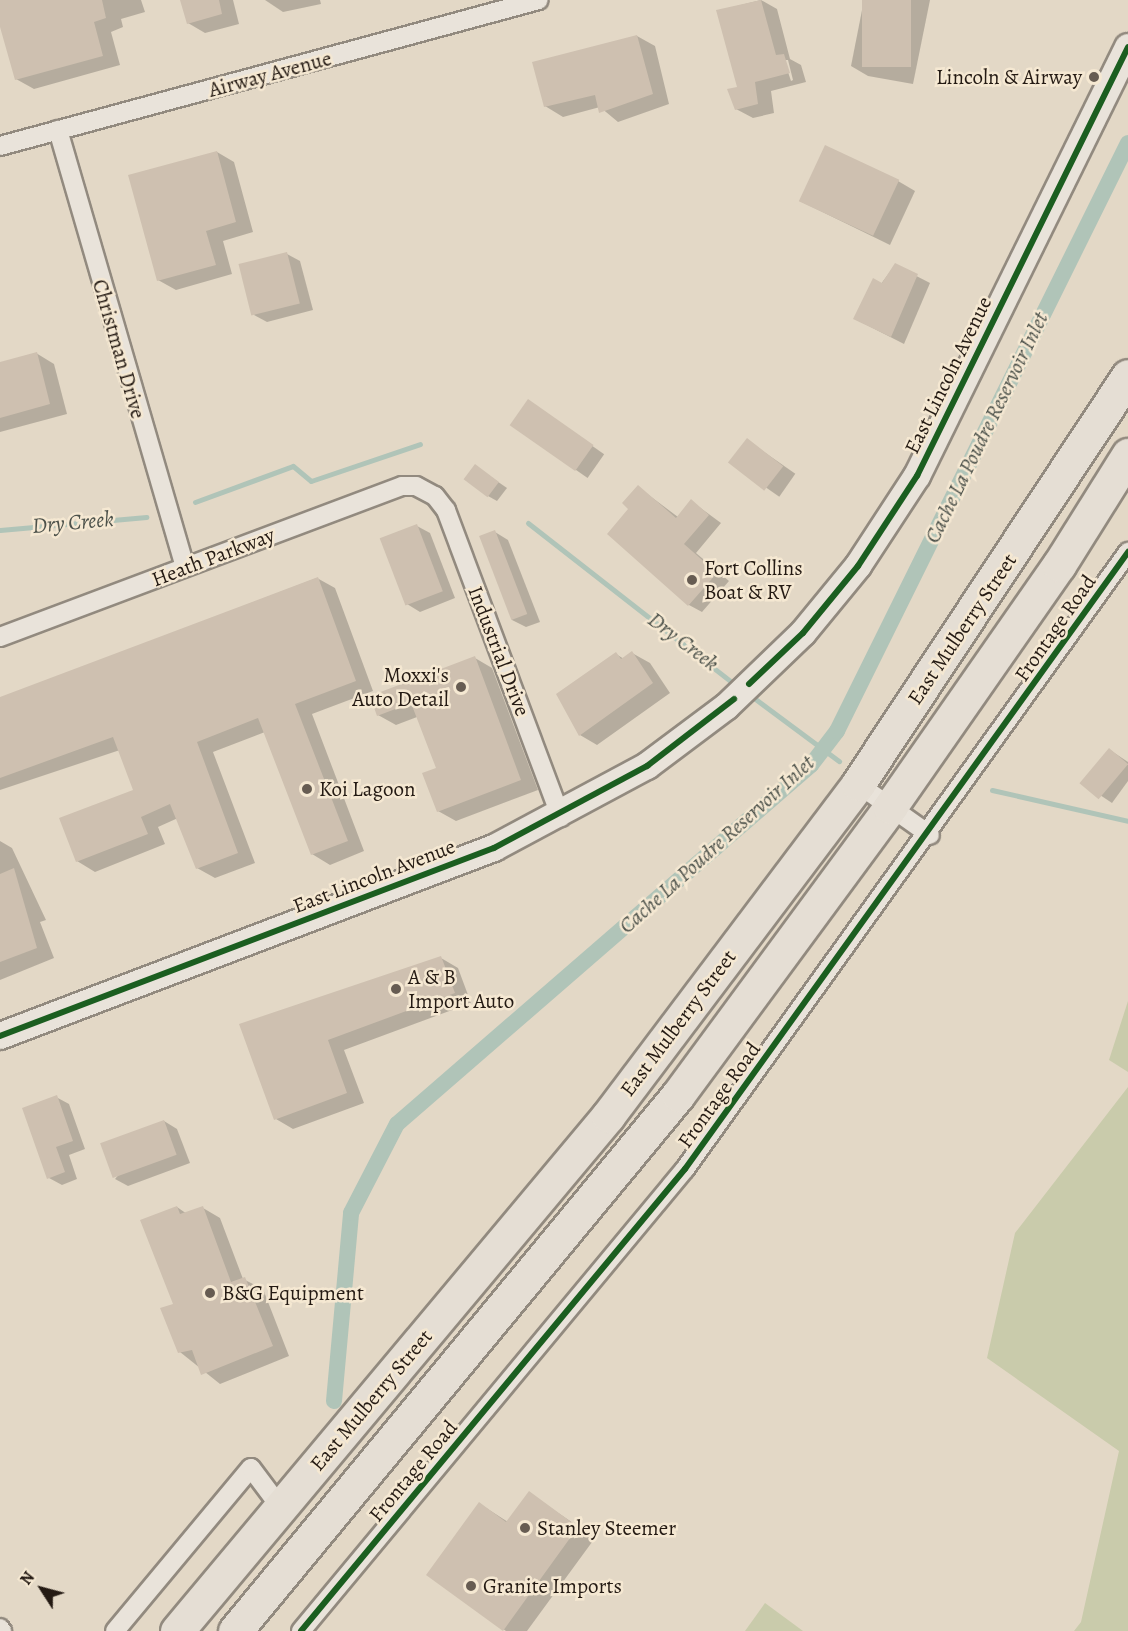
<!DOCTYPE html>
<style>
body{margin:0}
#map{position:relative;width:1128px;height:1631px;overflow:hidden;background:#e3d8c6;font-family:Alegreya,serif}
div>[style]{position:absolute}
.green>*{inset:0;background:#c9cbab}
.shadow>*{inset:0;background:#0003;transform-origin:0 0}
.stream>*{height:5px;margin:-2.5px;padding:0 2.5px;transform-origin:2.5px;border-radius:2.5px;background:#b0c4b8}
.canal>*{height:16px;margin:-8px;padding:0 8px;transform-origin:8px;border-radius:8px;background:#b0c4b8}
.building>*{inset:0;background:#cec0b0;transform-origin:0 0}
.roads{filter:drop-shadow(2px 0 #928a7f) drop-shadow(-2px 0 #928a7f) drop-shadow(0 2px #928a7f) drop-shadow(0 -2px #928a7f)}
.street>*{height:18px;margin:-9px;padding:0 9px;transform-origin:9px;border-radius:9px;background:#e9e3da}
.secondary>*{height:26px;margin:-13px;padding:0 13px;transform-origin:13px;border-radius:13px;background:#e9e3da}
.highway>*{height:33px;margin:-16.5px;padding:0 16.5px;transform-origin:16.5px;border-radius:16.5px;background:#e5ded4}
.cycleway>*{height:6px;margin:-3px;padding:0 3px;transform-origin:3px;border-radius:3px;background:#1b5e20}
.dots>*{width:16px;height:16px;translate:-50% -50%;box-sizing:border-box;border:3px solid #f5e8d2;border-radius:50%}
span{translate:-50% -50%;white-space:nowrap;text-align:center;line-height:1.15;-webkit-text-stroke:5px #f5e8d2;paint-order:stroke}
.street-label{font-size:21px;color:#241a13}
.poi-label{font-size:21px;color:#241a13}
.right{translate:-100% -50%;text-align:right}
.left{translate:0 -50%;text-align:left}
.water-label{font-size:22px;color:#4d524b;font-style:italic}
.north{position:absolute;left:12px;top:1559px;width:60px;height:60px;-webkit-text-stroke:4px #f5e8d2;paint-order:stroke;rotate:306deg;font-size:16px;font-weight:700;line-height:24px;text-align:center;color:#241a13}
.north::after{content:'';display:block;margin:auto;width:21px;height:27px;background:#241a13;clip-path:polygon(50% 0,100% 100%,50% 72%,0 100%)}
</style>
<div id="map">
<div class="green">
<i style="clip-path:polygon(1128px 1001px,1128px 1072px,1109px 1060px)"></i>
<i style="clip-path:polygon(1128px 1087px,1128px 1631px,1074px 1631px,1081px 1622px,1119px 1451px,987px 1358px,1015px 1233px)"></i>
<i style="clip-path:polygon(765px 1603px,803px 1631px,745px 1631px)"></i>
</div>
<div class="shadow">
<i style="clip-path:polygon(0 0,141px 0,145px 12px,121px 19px,123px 27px,111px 32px,120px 65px,34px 89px,16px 79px,0 21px)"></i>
<i style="clip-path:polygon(182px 0,233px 0,239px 24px,205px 33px,188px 23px)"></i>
<i style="clip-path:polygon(265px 0,320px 0,321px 4px,283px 12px)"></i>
<i style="clip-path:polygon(evenodd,761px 0,777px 9px,790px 59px,801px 65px,806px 82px,771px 91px,774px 113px,753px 118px,736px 109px,739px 88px,717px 11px,761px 0,784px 60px,788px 60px,793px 80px,791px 81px,784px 60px)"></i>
<i style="clip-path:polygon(864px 0,930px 0,913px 84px,868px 76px,851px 66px)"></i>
<i style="clip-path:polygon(637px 36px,655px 46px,669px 104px,618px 122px,600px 107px,563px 117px,545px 106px)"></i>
<i style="clip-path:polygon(217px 152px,234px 162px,253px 232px,223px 241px,232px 274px,176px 290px,158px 280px)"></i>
<i style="clip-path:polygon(898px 181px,915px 191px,890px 245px,800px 201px)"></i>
<i style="clip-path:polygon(287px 254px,300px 261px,313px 310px,267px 322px,254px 315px)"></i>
<i style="clip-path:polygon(895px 265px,930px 283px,904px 344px,855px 319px)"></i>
<i style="clip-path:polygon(36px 353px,54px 364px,67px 414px,0 432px,0 363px)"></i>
<i style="left:528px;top:401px;width:93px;height:29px;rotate:35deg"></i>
<i style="left:747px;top:440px;width:59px;height:28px;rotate:35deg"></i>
<i style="clip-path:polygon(475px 466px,507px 488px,497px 501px,488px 496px)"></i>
<i style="clip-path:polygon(638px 487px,678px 517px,691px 501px,721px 523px,696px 553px,729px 581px,702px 612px,689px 605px,630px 508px)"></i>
<i style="clip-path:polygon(417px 526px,430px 533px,455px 598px,420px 612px,407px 604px)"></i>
<i style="clip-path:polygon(495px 532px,508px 540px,540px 622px,526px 627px,512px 620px)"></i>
<i style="clip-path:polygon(317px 578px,335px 588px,373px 691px,312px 714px,364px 851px,330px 865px,312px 854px,265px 732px,213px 752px,255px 863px,215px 878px,197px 868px,178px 818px,158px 827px,165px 844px,95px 872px,77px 861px,135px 791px,120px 750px,0 790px,0 699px)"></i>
<i style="clip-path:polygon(632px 653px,650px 663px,670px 693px,597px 745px,580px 735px,616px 654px,624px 659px)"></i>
<i style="clip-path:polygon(475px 658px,492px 668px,538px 790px,456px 821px,438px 811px,438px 769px,417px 717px,396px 725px,378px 715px)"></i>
<i style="clip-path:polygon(1110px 750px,1128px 762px,1128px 781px,1112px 803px,1085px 785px)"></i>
<i style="clip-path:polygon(0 841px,12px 848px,46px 920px,40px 922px,54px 958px,0 980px)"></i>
<i style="clip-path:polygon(441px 958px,458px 968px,471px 1003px,344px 1050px,364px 1103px,293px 1129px,276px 1119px,241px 1025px)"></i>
<i style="clip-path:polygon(56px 1097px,69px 1104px,85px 1149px,69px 1155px,77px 1179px,62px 1185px,49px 1178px)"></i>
<i style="clip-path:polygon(164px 1121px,177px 1129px,190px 1163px,128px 1186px,115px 1179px)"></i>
<i style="clip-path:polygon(177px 1207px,187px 1214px,203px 1208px,220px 1218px,243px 1279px,263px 1289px,289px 1356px,220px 1384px,180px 1352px)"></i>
<i style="clip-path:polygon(529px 1493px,595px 1538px,527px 1631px,506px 1631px,428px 1575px,480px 1504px,508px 1522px)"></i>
</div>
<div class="stream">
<i style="left:195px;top:502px;width:104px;rotate:-20.2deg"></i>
<i style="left:293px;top:466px;width:23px;rotate:40deg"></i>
<i style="left:311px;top:481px;width:115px;rotate:-18.7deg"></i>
<i style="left:528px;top:523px;width:265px;rotate:38deg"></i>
<i style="left:0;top:530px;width:147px;rotate:-5.1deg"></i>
<i style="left:750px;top:695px;width:111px;rotate:36.6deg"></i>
<i style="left:992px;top:790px;width:139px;rotate:12.8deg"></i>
</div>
<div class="canal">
<i style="left:334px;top:1401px;width:189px;rotate:-84.8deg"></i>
<i style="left:351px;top:1213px;width:100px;rotate:-62.7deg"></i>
<i style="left:397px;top:1124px;width:548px;rotate:-40.93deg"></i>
<i style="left:811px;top:765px;width:43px;rotate:-52.6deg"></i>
<i style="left:837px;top:731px;width:656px;rotate:-63.67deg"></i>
</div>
<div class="building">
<i style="clip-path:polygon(0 0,102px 0,106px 18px,94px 22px,103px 56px,15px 80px,0 27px)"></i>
<i style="clip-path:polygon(180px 0,219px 0,222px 14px,187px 24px)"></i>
<i style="clip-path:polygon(761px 0,776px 55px,784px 54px,790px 73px,755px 82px,758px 104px,735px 110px,727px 89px,737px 87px,716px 10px)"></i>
<i style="left:862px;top:0;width:49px;height:67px"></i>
<i style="clip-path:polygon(637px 35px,653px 94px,599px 113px,595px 95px,544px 107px,532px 62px)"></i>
<i style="left:825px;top:145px;width:82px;height:62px;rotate:25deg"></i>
<i style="clip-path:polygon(217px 151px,236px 222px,206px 231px,216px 265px,157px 281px,128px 175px)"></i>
<i style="left:287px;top:252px;width:53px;height:50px;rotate:76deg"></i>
<i style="clip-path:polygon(895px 263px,918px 274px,891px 337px,853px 319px,873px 278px,882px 283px)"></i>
<i style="clip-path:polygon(37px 352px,50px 404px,0 418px,0 362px)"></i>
<i style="left:528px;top:399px;width:80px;height:32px;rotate:35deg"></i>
<i style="left:747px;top:438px;width:46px;height:31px;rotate:38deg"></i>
<i style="left:475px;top:464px;width:30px;height:19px;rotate:37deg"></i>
<i style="clip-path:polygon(638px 485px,676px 518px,691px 499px,709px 515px,684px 544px,717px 573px,688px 606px,607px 534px,628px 509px,622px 503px)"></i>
<i style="left:417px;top:524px;width:72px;height:40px;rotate:69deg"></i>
<i style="left:495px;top:530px;width:90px;height:17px;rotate:69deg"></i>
<i style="clip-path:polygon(318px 577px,356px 681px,295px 704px,348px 841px,311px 855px,258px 718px,197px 742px,238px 853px,196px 869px,170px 804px,141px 817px,148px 834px,76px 862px,59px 818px,133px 790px,113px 737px,0 778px,0 697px)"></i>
<i style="clip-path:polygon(632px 651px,653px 683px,579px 736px,556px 694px,616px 652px,621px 659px)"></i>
<i style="clip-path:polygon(475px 656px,521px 780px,437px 812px,422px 773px,436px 768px,411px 703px,377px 716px,370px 696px)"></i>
<i style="left:1109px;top:748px;width:25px;height:46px;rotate:40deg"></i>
<i style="clip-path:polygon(14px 868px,37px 948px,0 962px,0 874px)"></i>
<i style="clip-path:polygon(441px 956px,455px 993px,328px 1040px,347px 1093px,274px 1120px,239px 1024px)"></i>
<i style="clip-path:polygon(57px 1095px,73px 1141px,56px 1147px,65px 1172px,47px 1179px,22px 1108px)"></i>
<i style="left:164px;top:1120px;width:37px;height:68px;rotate:70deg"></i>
<i style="clip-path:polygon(177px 1206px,180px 1214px,203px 1206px,231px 1282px,245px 1277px,273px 1346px,201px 1375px,192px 1350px,178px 1353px,160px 1308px,173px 1304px,140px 1220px)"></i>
<i style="clip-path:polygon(529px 1491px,578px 1527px,503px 1631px,426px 1575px,479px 1502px,506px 1522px)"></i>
</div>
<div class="roads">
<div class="street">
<i style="left:58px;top:130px;width:455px;rotate:73.8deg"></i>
<i style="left:0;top:146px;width:558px;rotate:-15.16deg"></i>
<i style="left:0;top:637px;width:429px;rotate:-20.6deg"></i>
<i style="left:402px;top:486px;width:14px"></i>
<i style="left:416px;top:486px;width:21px;rotate:28deg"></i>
<i style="left:435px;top:496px;width:18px;rotate:52deg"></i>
<i style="left:446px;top:510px;width:328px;rotate:69.5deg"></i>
<i style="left:858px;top:784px;width:88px;rotate:35.3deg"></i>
<i style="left:0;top:1628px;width:4px;rotate:56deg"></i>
<i style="left:115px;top:1631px;width:212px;rotate:-50.2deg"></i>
<i style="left:251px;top:1468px;width:50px;rotate:53.1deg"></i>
<i style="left:301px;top:1631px;width:601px;rotate:-50.27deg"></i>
<i style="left:685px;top:1169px;width:760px;rotate:-54.32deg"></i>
</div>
<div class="secondary">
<i style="left:0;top:1036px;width:529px;rotate:-20.84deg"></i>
<i style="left:494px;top:848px;width:174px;rotate:-28.2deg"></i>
<i style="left:647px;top:766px;width:99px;rotate:-36.8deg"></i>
<i style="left:726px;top:707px;width:107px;rotate:-43.9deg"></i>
<i style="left:803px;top:633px;width:87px;rotate:-50.6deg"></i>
<i style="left:858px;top:566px;width:108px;rotate:-56.8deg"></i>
<i style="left:917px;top:476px;width:478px;rotate:-63.8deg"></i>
</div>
<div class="highway">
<i style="left:177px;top:1631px;width:672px;rotate:-50.07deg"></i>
<i style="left:608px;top:1116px;width:416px;rotate:-53deg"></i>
<i style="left:858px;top:784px;width:489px;rotate:-56.5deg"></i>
<i style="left:235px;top:1631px;width:695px;rotate:-50.43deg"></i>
<i style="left:678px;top:1095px;width:358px;rotate:-53.6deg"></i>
<i style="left:890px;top:807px;width:295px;rotate:-55.1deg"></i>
<i style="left:1059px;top:565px;width:130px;rotate:-57.9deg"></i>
</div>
</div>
<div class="cycleway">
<i style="left:749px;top:684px;width:74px;rotate:-43.4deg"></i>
<i style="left:803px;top:633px;width:87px;rotate:-50.6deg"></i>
<i style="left:858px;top:566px;width:108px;rotate:-56.8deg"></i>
<i style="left:917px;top:476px;width:478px;rotate:-63.8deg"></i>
<i style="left:0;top:1036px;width:529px;rotate:-20.84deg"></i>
<i style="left:494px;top:848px;width:174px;rotate:-28.2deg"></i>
<i style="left:647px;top:766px;width:110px;rotate:-37.6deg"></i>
<i style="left:301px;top:1631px;width:601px;rotate:-50.27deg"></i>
<i style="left:685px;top:1169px;width:760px;rotate:-54.32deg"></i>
</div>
<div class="dots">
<i style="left:1094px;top:77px;background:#675c52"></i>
<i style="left:692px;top:580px;background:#675c52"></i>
<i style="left:461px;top:687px;background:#675c52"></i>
<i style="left:307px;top:789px;background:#675c52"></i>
<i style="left:396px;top:989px;background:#675c52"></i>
<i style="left:210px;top:1293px;background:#675c52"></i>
<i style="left:525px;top:1528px;background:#675c52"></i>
<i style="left:471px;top:1586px;background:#675c52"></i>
</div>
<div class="street-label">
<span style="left:270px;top:74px;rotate:-15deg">Airway Avenue</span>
<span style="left:119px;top:349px;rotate:74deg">Christman Drive</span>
<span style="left:948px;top:375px;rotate:-64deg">East Lincoln Avenue</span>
<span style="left:213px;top:557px;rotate:-21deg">Heath Parkway</span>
<span style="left:1055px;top:628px;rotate:-55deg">Frontage Road</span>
<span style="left:962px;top:629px;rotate:-56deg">East Mulberry Street</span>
<span style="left:499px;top:651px;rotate:69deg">Industrial Drive</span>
<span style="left:374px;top:876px;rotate:-21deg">East Lincoln Avenue</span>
<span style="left:678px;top:1023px;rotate:-53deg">East Mulberry Street</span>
<span style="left:719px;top:1095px;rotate:-54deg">Frontage Road</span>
<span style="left:371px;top:1400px;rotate:-50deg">East Mulberry Street</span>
<span style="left:413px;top:1471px;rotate:-50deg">Frontage Road</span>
</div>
<div class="poi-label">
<span class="right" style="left:1082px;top:77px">Lincoln &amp; Airway</span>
<span class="left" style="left:704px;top:580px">Fort Collins<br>Boat &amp; RV</span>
<span class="right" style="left:449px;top:687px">Moxxi's<br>Auto Detail</span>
<span class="left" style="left:319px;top:789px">Koi Lagoon</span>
<span class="left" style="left:408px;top:989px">A &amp; B<br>Import Auto</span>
<span class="left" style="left:222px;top:1293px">B&amp;G Equipment</span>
<span class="left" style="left:537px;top:1528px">Stanley Steemer</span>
<span class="left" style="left:483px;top:1586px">Granite Imports</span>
</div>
<div class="water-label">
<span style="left:987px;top:428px;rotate:-64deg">Cache La Poudre Reservoir Inlet</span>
<span style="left:73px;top:523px;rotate:-5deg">Dry Creek</span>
<span style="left:683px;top:642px;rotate:37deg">Dry Creek</span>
<span style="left:717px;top:845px;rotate:-42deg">Cache La Poudre Reservoir Inlet</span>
</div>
<div class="north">N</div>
</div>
